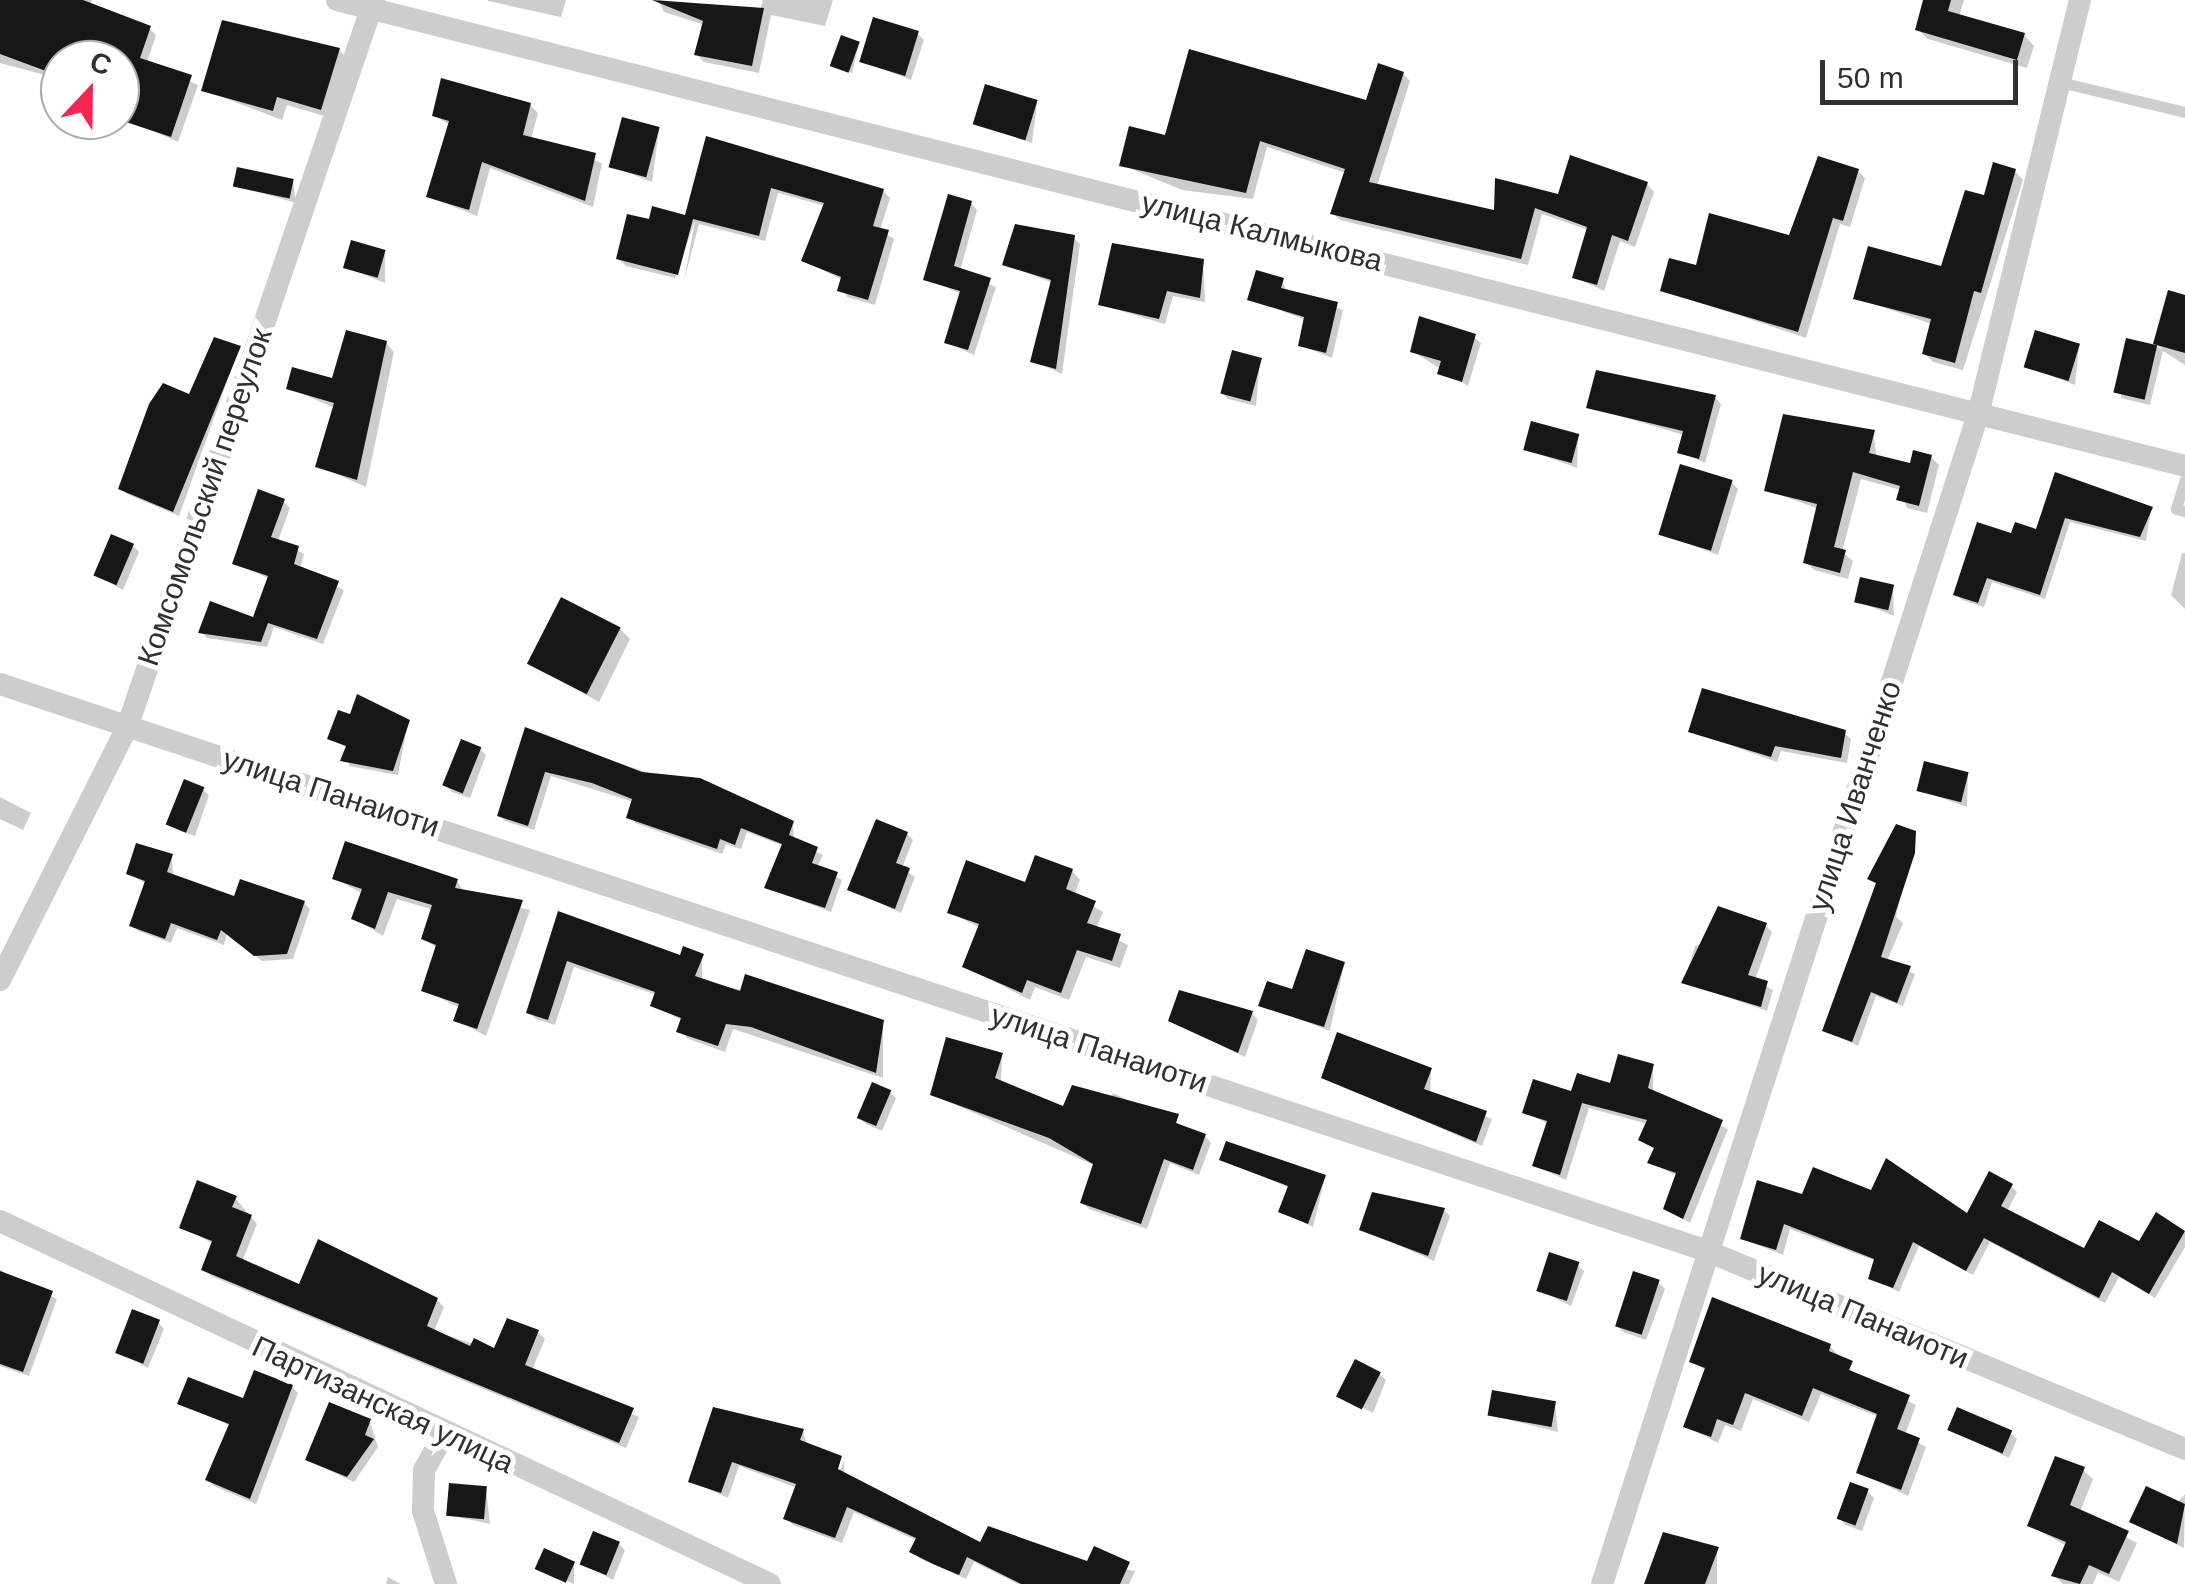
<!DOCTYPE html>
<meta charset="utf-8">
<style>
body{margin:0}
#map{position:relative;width:2185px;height:1584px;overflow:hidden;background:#fff;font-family:Arial,sans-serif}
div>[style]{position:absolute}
.shadow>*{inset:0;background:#0003}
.building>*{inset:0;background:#171717;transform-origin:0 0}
.lane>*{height:11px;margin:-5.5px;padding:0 5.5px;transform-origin:5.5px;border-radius:5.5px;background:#cdcdcd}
.street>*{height:22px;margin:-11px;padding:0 11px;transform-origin:11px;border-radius:11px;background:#cdcdcd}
span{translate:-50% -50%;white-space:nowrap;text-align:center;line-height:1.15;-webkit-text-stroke:10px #fff;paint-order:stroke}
.street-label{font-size:30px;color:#303030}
.north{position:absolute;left:40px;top:40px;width:100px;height:100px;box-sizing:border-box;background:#fff;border:2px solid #acacac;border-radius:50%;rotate:22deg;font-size:28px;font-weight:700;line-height:40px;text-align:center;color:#303030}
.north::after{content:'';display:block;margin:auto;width:35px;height:45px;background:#f62353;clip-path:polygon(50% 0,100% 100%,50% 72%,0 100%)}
.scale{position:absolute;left:1820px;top:60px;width:198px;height:45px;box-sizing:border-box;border:5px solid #303030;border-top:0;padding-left:12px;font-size:30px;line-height:35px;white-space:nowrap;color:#303030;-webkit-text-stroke:8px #fff;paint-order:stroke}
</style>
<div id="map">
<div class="shadow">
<i style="clip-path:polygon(0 0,92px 0,88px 9px,149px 28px,156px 35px,147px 63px,198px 85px,178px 142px,133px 122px,120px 60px,70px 56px,60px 60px,60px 79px,0 63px)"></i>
<i style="clip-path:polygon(566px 0,561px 17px,488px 1px,488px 0)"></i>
<i style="clip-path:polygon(658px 0,760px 10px,763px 0,833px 0,825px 26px,771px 15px,759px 73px,704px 62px,697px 55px,705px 25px,664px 12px)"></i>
<i style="clip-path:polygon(1926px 0,1964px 0,1959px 16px,2024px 35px,2034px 46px,2027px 68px,1928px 39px,1917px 29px)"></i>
<i style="clip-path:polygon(917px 33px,924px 40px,911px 80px,862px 61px)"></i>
<i style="clip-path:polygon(859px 44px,852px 73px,836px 67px)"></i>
<i style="clip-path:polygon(339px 50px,349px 60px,331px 118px,287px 105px,282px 120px,204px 90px)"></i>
<i style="clip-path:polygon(1403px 74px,1410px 81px,1377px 186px,1496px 213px,1647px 184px,1654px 192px,1635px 247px,1620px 241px,1604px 291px,1575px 277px,1589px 230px,1542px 214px,1528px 265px,1340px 220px,1333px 213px,1346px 173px,1267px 147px,1253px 199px,1182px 190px,1122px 165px,1166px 138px,1368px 103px)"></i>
<i style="clip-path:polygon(1037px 103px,1032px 143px,975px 124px)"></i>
<i style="clip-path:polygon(530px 105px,538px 113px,531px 139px,602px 163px,593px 207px,490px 168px,477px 216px,429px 197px,450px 125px,434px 115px)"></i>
<i style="clip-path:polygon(659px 130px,652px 182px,611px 166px)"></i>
<i style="clip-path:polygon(708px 140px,883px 191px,890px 198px,880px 230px,894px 239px,875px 305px,847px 297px,843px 280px,804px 261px,825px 206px,778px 193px,765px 241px,699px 224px,684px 281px,695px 221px,675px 278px,626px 266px,619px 259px,650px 222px,687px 218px)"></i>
<i style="clip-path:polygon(1858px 171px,1865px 178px,1850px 227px,1840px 224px,1806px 338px,1663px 290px,1791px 238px)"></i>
<i style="clip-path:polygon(2015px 171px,2023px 180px,1963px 370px,1933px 362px,1925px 354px,1932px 324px,1856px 298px,1943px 269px,1986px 198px)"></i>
<i style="clip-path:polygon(293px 181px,296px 203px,236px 186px)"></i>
<i style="clip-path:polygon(971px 203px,977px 210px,960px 271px,996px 287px,974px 355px,946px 342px,962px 294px,926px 279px)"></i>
<i style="clip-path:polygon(1073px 237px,1080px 244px,1062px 374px,1033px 361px,1053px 283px,1005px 264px)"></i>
<i style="clip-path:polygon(385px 252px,385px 283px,345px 267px)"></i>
<i style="clip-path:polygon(1203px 261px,1205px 302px,1173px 296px,1165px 324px,1101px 305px)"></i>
<i style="clip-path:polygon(1282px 280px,1287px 292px,1343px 310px,1332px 358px,1300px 345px,1306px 320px,1250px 299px)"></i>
<i style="clip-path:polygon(2185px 295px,2185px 365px,2163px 351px,2150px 405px,2121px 398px,2128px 341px,2162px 349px,2156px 343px)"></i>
<i style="clip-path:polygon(1474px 337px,1481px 343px,1468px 386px,1412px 351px)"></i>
<i style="clip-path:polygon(386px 343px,394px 352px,366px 487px,318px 466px,335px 408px,289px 388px,334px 382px)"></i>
<i style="clip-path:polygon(2079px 346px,2075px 385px,2026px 366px)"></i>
<i style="clip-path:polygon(239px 348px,179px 516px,127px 494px,121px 489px,190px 397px)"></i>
<i style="clip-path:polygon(1260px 360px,1256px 406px,1228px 399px,1222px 393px)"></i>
<i style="clip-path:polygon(1715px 397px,1721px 404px,1705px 463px,1680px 452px,1684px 435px,1589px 407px)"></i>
<i style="clip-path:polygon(1873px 432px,1877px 458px,1911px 466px,1931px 457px,1939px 465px,1927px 513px,1907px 508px,1901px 490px,1861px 479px,1842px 552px,1853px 561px,1848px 579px,1814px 570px,1806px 562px,1819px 509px,1766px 490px)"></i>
<i style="clip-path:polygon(1578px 436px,1577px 468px,1526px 449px)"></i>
<i style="clip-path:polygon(2057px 476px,2151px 509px,2146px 541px,2070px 522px,2045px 599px,1992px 582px,1984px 607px,1962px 600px,1956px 594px,2013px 536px,2038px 532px)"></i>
<i style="clip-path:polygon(1731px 482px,1738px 489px,1718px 555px,1662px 534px)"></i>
<i style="clip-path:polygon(284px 502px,290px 508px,278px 541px,304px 554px,300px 569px,344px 590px,323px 644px,274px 627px,267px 647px,207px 638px,201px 632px,254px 620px,270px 579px,235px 563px)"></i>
<i style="clip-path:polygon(133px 546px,139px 552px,123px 590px,96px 575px)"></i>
<i style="clip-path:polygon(2182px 553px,2185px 553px,2185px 609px,2171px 595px)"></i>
<i style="clip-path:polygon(1893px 588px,1894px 616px,1857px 601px)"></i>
<i style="clip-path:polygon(620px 629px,630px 639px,599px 702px,531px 664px)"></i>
<i style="clip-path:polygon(408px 722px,398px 775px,349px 766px,348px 748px,330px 739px)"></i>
<i style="clip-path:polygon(527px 731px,793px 823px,794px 840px,823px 855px,817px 868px,842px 880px,831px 912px,767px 888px,784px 846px,747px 832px,741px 849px,726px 844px,722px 854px,635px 823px,634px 802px,551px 776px,534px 830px,505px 821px,499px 815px)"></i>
<i style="clip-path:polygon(1691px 731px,1844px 733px,1851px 739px,1847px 763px,1781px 751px,1777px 762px)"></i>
<i style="clip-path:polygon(480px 749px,486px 755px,470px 798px,452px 792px,446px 786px)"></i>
<i style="clip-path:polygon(1968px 774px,1967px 807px,1919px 790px)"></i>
<i style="clip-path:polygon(202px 789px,209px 795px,195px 836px,177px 830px,171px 824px)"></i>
<i style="clip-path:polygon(0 797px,31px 813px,23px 830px,0 819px)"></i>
<i style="clip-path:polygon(1914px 833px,1896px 917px,1903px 923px,1887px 961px,1915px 974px,1903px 1006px,1876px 996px,1858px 1046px,1825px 1030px,1878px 885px,1870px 879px)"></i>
<i style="clip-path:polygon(907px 834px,913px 840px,902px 868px,915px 877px,901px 913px,850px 889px)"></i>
<i style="clip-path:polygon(172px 857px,173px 877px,235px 899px,304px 903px,310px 909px,293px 959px,262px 961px,227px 934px,224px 945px,177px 928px,171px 943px,138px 931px,132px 925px,147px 884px,129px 874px)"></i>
<i style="clip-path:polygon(1072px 871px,1080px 880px,1074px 895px,1103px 912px,1096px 929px,1128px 945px,1120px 968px,1086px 957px,1069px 1000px,1035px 987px,1030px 1000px,965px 966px,980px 928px,950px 912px)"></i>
<i style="clip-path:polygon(334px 878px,457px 881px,464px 892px,530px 910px,486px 1036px,456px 1020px,460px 1008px,424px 990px,438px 949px,424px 939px,433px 910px,397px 899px,383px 936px,354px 918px,363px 894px)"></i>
<i style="clip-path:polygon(560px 914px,681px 959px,702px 956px,702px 981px,883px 1022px,883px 1078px,733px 1029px,725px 1052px,686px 1038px,683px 1021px,653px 1005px,657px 995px,574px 967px,555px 1025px,536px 1019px,529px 1012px)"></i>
<i style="clip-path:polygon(1765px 925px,1772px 932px,1755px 980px,1773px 990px,1767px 1011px,1684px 982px,1695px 946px)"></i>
<i style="clip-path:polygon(1344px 964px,1330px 1031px,1261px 1005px,1294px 993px)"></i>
<i style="clip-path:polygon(1252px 1013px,1258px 1020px,1245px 1057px,1171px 1021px)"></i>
<i style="clip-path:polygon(1002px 1055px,1001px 1083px,1065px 1109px,1109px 1104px,1113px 1093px,1205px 1136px,1211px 1143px,1199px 1175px,1170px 1163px,1147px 1229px,1089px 1209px,1083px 1203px,1096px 1166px,933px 1095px)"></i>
<i style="clip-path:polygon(1653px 1067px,1653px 1093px,1728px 1129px,1690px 1223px,1666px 1209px,1677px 1176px,1650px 1162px,1656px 1150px,1641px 1140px,1648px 1124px,1589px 1108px,1566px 1180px,1535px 1166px,1548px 1124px,1525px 1112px)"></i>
<i style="clip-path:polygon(1431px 1071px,1430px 1094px,1492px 1119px,1482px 1146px,1324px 1078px)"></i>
<i style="clip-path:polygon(889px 1092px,896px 1098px,882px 1131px,866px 1124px,860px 1118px)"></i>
<i style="clip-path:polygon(1222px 1159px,1325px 1177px,1313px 1227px,1281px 1211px,1290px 1188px)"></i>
<i style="clip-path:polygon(2011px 1186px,2017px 1192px,2007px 1212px,2085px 1252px,2140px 1245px,2157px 1216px,2185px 1232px,2185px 1247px,2155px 1298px,2119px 1277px,2105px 1303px,1990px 1242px,1973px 1275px,1919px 1246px,1899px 1292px,1871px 1278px,1876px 1261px,1790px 1229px,1783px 1255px,1742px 1239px,1804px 1197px,1872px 1193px,1967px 1216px)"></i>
<i style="clip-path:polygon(235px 1198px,257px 1224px,242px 1262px,300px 1287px,437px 1300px,444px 1307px,434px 1331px,495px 1351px,538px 1332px,545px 1339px,532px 1370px,639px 1417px,626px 1448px,211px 1276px,204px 1269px,214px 1244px,182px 1227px)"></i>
<i style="clip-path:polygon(1444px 1210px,1450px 1216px,1434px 1261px,1362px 1229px)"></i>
<i style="clip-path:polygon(1577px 1265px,1584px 1271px,1571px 1306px,1538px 1290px)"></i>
<i style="clip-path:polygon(0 1270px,57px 1299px,29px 1376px,0 1366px)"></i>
<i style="clip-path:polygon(1658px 1282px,1665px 1289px,1646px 1340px,1623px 1332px,1616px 1325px)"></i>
<i style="clip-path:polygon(158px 1322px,164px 1329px,148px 1368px,116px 1351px)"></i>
<i style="clip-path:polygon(1830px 1346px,1857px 1376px,1916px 1405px,1905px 1435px,1926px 1447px,1908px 1496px,1859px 1472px,1879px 1417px,1821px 1394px,1809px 1422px,1753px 1399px,1741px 1431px,1725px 1425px,1718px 1443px,1686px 1426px,1707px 1371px,1692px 1361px)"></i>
<i style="clip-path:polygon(1380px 1374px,1386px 1380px,1373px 1413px,1343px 1397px)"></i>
<i style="clip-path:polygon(292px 1387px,298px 1393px,256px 1504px,214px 1486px,208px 1479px,231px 1426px,180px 1404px,244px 1401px)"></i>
<i style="clip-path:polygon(1555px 1403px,1558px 1432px,1490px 1415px)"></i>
<i style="clip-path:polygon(715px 1410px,803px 1431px,807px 1445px,839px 1458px,836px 1482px,844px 1460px,844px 1475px,981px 1545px,1135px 1571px,1129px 1584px,1018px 1584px,974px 1562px,966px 1579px,919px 1558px,918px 1541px,854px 1512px,842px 1543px,793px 1525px,786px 1519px,797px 1488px,739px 1466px,728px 1498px,691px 1481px)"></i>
<i style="clip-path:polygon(370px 1422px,378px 1447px,354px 1482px,308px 1460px)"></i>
<i style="clip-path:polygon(1950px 1429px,2010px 1433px,2017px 1439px,2009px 1458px)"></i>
<i style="clip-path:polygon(2083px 1470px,2093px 1479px,2080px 1512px,2137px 1543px,2119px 1582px,2098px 1572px,2093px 1584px,2063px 1584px,2054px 1575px,2067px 1546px,2030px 1526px)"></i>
<i style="clip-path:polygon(486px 1488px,490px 1524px,449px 1515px)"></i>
<i style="clip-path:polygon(1867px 1491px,1874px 1498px,1862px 1531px,1846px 1525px,1840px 1519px)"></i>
<i style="clip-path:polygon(2185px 1494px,2184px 1548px,2132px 1522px,2177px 1503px)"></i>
<i style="clip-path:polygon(619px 1544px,625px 1550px,613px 1580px,583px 1564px)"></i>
<i style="clip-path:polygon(1717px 1549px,1717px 1584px,1646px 1584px)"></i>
<i style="clip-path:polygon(574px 1564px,574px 1584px,537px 1568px)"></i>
<i style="clip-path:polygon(388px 1577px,401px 1584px,386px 1584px)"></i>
</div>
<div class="building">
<i style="clip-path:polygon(0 0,83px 0,151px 26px,140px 58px,192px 75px,171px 137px,120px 120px,120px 60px,63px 50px,54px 74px,0 54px)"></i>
<i style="clip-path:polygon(652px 0,764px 8px,752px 66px,694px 55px,703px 21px)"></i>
<i style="clip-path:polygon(1923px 0,1951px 0,1948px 11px,2025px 33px,2017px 60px,1915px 30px)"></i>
<i style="left:873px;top:17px;width:48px;height:47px;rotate:17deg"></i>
<i style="clip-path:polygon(222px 20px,340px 48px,321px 110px,277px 97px,273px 111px,201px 91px)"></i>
<i style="left:841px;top:35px;width:20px;height:33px;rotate:20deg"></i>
<i style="clip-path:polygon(1189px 49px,1366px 100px,1378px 63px,1404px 72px,1369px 182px,1494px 210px,1495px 178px,1558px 194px,1570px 155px,1648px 182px,1628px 241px,1612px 235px,1597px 285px,1572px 278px,1587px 227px,1535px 208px,1521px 259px,1330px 214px,1345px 169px,1260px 141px,1246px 193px,1119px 166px,1129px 126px,1165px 135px)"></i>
<i style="clip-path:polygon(441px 78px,531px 103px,523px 135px,596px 153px,585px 201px,482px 162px,469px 210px,426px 197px,449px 121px,432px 116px)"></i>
<i style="left:985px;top:84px;width:55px;height:42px;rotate:17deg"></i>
<i style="left:622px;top:117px;width:39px;height:52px;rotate:15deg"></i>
<i style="clip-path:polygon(706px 136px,884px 189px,873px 226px,889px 230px,868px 300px,837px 291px,841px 277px,801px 261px,824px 203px,771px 188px,759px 236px,693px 219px,678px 275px,616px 259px,627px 214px,649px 219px,652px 206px,685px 215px)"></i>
<i style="clip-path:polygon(1818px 156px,1859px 169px,1843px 221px,1833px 218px,1798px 332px,1660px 291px,1669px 258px,1696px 265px,1709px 213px,1789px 235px)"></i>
<i style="clip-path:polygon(1993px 162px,2016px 169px,1981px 293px,1974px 291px,1955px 363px,1922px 354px,1931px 319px,1853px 299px,1868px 246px,1941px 266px,1965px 190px,1984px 195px)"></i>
<i style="left:237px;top:167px;width:58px;height:20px;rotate:12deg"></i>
<i style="clip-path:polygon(948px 194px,972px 201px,954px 266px,991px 278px,968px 350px,944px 343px,960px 291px,923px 280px)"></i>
<i style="clip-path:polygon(1015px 224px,1075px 235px,1056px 369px,1030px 362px,1051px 280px,1002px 265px)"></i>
<i style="left:351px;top:240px;width:36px;height:29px;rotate:16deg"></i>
<i style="clip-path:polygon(1112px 243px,1204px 259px,1200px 298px,1167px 291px,1159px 319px,1098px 305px)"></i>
<i style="clip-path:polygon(1256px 270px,1284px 278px,1281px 288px,1338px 302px,1326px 353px,1298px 346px,1304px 317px,1247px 300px)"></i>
<i style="clip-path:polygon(2168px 290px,2185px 295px,2185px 353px,2153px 344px)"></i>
<i style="clip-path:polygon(1419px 316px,1476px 334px,1462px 382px,1437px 374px,1441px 361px,1410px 352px)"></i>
<i style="clip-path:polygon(346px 330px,387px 341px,357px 480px,315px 467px,334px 403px,286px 389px,292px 367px,332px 378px)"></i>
<i style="left:2035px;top:330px;width:47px;height:39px;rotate:17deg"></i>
<i style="clip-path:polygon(214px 337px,241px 346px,173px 512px,118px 489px,149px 404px,163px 383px,189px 394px)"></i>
<i style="left:2126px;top:338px;width:32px;height:56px;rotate:13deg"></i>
<i style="left:1232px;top:350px;width:31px;height:45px;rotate:15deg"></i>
<i style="clip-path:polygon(1596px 370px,1716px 395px,1699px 459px,1677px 453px,1683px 431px,1586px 408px)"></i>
<i style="clip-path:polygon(1783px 414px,1875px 430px,1869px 453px,1910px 463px,1913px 450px,1932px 455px,1919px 506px,1896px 500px,1900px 486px,1853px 472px,1834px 547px,1846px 550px,1840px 573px,1803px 563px,1817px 504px,1764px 491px)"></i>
<i style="left:1531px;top:421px;width:50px;height:30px;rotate:15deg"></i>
<i style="left:1680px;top:464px;width:55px;height:74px;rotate:17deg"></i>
<i style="clip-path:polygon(2055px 472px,2153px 507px,2140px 537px,2065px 518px,2040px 595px,1987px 578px,1978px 603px,1953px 595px,1977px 522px,2011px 533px,2015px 522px,2036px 529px)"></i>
<i style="clip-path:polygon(258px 489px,285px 499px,271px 537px,299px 546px,294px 564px,339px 581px,317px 639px,268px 623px,261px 642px,198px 633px,210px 601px,253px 617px,268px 576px,232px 564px)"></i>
<i style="left:111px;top:534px;width:25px;height:45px;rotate:23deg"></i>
<i style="left:1860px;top:577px;width:35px;height:26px;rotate:13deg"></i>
<i style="left:561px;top:597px;width:67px;height:75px;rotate:27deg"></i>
<i style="clip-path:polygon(1702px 688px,1846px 730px,1841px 758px,1775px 746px,1771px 757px,1688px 732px)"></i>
<i style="clip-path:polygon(357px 694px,410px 720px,393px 771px,340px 761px,346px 746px,327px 739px,338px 710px,350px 714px)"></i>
<i style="clip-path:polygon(525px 727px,642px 772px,700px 778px,794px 821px,789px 835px,818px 847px,812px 863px,838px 872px,825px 908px,764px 888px,782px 844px,741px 828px,735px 845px,720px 839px,717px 849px,626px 818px,632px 799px,592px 783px,545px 772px,528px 826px,497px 816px)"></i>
<i style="left:461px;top:739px;width:22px;height:50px;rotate:22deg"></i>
<i style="left:1924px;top:761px;width:46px;height:31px;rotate:14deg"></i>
<i style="left:184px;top:779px;width:22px;height:49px;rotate:22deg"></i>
<i style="clip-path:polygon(876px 819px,908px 832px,896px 863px,910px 868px,895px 909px,847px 890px)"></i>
<i style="clip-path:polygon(1896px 824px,1916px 831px,1915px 853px,1881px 957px,1911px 966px,1897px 1003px,1871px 992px,1852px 1042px,1822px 1031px,1876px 883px,1867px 879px)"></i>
<i style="clip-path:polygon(345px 841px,458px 879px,455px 888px,523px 900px,477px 1029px,453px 1021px,459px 1004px,421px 991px,436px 945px,421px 939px,432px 905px,388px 892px,375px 929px,351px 919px,362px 889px,332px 879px)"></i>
<i style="clip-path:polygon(136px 843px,173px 854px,167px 872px,234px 896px,240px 879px,305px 901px,287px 954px,254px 956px,221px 930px,217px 940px,171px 923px,165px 939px,129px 926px,145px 881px,126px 874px)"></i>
<i style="clip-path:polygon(1035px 855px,1073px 869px,1066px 889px,1096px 901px,1087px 923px,1121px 934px,1112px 961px,1077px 950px,1061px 993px,1027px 980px,1022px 993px,962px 967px,979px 924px,947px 913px,966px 860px,1025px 882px)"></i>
<i style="clip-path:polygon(1718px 906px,1767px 923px,1748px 975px,1768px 981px,1761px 1007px,1681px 983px)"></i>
<i style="clip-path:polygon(558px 911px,680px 955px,683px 946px,704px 954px,695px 976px,740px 991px,745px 974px,884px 1020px,876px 1073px,751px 1027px,726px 1024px,718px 1046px,676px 1032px,681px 1018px,650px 1006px,655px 992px,567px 961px,548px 1020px,526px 1013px)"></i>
<i style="clip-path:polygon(1306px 949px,1345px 962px,1324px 1027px,1258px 1006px,1267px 981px,1292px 989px)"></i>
<i style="clip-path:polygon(1179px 990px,1253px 1011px,1238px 1053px,1168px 1021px)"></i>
<i style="clip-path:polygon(1337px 1032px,1432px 1068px,1424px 1089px,1487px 1111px,1476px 1142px,1321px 1078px)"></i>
<i style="clip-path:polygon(946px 1037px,1003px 1053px,995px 1078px,1063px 1106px,1072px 1085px,1179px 1114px,1176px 1123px,1206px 1134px,1193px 1170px,1164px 1159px,1141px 1224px,1080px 1203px,1093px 1164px,1049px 1138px,930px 1095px)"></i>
<i style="clip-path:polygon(1618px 1054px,1654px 1064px,1648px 1088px,1723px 1120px,1683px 1219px,1663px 1209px,1676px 1173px,1647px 1163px,1654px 1148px,1638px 1140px,1647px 1120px,1582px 1103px,1560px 1175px,1532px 1166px,1547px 1121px,1522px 1113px,1533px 1079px,1571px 1091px,1577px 1073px,1610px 1083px)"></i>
<i style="left:872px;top:1082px;width:21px;height:39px;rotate:23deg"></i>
<i style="clip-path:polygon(1226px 1141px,1326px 1175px,1308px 1224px,1278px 1212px,1288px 1186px,1219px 1160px)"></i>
<i style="clip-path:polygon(1886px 1158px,1967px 1213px,1989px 1171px,2013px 1184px,2001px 1206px,2084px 1248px,2099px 1220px,2139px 1241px,2156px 1212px,2185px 1231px,2149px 1294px,2112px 1272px,2099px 1298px,1984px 1238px,1966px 1271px,1913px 1242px,1893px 1288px,1868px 1279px,1874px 1259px,1784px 1224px,1776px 1250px,1740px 1239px,1757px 1180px,1802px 1194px,1813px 1167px,1871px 1190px)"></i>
<i style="clip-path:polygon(197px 1180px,237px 1196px,232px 1207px,252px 1215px,236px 1256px,299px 1284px,318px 1239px,438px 1298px,427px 1326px,470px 1346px,474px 1338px,494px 1348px,507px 1318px,539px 1330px,525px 1365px,634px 1408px,619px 1443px,201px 1270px,212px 1241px,179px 1228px)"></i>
<i style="clip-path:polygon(1372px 1192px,1445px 1208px,1428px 1256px,1359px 1230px)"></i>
<i style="left:1549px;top:1252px;width:32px;height:41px;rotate:18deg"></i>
<i style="clip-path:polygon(0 1271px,53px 1291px,23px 1372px,0 1364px)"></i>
<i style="left:1633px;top:1271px;width:28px;height:58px;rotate:18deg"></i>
<i style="clip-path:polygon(1712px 1297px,1831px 1344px,1829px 1351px,1853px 1361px,1849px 1370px,1910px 1395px,1897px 1429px,1920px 1438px,1901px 1490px,1856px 1473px,1877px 1414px,1813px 1388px,1802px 1416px,1745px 1393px,1733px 1425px,1717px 1419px,1711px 1437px,1683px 1427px,1705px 1368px,1689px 1362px)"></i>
<i style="left:132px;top:1309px;width:30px;height:47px;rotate:21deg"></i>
<i style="left:1355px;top:1359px;width:29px;height:42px;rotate:27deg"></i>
<i style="clip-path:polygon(254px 1370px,293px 1385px,250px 1499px,205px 1480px,229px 1424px,177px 1404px,188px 1377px,243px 1398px)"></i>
<i style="left:1492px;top:1390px;width:65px;height:26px;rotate:10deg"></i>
<i style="clip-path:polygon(329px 1402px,371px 1419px,365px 1435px,374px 1439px,347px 1477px,305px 1460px)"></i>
<i style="clip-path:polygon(713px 1407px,804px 1429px,800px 1440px,842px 1456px,838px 1469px,980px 1542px,988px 1526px,1087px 1561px,1094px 1546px,1130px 1562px,1120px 1584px,1021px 1584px,967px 1557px,959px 1575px,933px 1564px,909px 1552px,916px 1538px,847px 1507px,835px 1538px,783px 1519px,796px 1484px,732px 1462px,721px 1493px,688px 1482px)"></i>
<i style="left:1957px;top:1407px;width:60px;height:25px;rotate:23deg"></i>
<i style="clip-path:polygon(2055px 1456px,2085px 1467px,2070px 1505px,2129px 1531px,2109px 1574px,2089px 1565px,2080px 1584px,2051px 1576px,2066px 1542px,2027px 1526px)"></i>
<i style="left:1850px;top:1482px;width:20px;height:39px;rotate:20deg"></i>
<i style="left:449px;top:1483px;width:38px;height:33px;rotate:5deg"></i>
<i style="clip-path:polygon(2146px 1486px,2185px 1504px,2177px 1544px,2129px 1522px)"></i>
<i style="left:593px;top:1531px;width:29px;height:36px;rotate:22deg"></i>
<i style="clip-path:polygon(1663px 1532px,1719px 1547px,1705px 1584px,1644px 1584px)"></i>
<i style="left:544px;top:1548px;width:34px;height:23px;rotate:24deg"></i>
</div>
<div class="lane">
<i style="left:2060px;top:82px;width:129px;rotate:13.5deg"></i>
<i style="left:2185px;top:479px;width:31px;rotate:107deg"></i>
<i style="left:2176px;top:509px;width:9px;rotate:13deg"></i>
</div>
<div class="street">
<i style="left:337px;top:0;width:1906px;rotate:14.15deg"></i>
<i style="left:0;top:684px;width:1799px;rotate:18.37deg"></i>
<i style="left:1707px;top:1251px;width:517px;rotate:22.5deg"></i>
<i style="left:0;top:980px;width:285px;rotate:-63.3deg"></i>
<i style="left:128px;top:725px;width:766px;rotate:-71.26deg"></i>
<i style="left:0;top:1221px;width:851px;rotate:25.24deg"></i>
<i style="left:443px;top:1436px;width:39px;rotate:119deg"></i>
<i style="left:424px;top:1470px;width:41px;rotate:91.4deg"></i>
<i style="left:423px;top:1511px;width:77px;rotate:72.5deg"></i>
<i style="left:1602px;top:1584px;width:1232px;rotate:-72.18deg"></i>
<i style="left:1979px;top:411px;width:423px;rotate:-76.2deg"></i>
</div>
<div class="street-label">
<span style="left:1262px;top:232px;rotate:14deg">улица Калмыкова</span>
<span style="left:205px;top:497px;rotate:-71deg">Комсомольский переулок</span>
<span style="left:331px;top:793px;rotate:18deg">улица Панаиоти</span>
<span style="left:1855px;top:796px;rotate:-72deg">улица Иванченко</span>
<span style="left:1099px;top:1049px;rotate:18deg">улица Панаиоти</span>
<span style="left:1863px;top:1316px;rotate:23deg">улица Панаиоти</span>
<span style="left:383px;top:1405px;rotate:25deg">Партизанская улица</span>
</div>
<div class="north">С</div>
<div class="scale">50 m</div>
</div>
